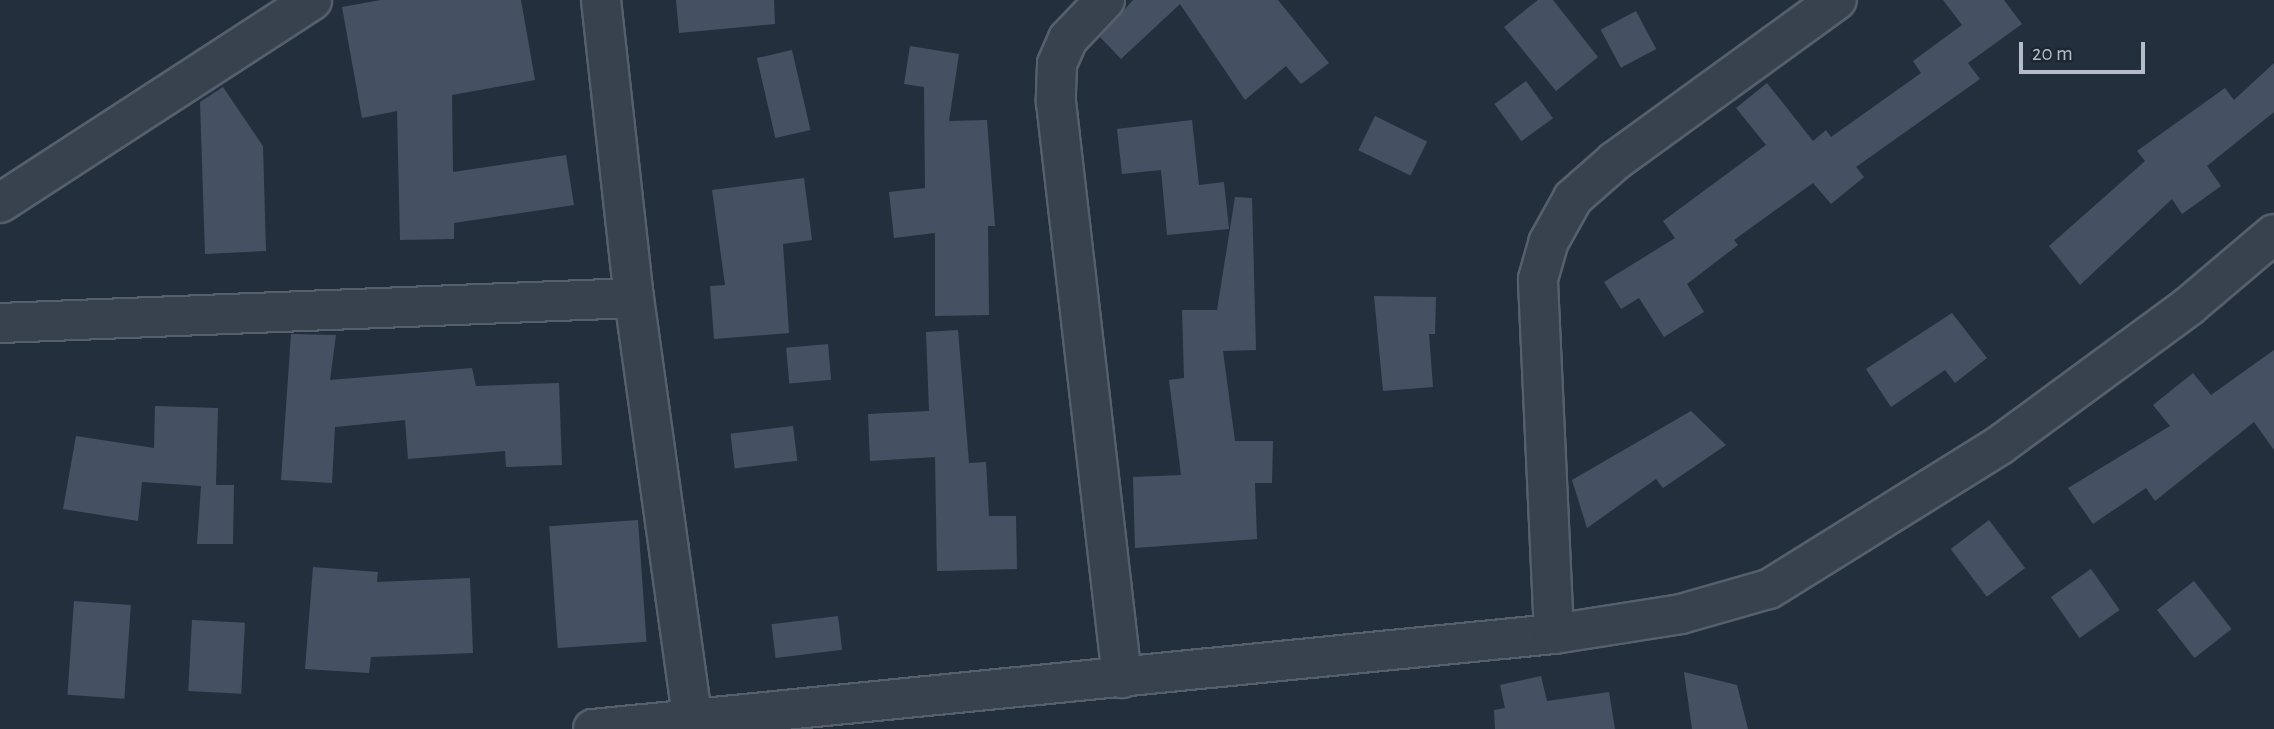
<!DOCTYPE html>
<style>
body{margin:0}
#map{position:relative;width:2274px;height:729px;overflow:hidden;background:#242f3e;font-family:"Alegreya Sans",sans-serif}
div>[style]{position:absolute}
.building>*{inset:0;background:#455162;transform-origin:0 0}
.roads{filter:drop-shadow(2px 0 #565f6c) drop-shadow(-2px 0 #565f6c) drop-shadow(0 2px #565f6c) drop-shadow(0 -2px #565f6c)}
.street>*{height:38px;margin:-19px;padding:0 19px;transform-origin:19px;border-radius:19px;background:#38414e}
span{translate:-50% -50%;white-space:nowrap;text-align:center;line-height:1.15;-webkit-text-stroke:5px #1d2633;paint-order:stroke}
.scale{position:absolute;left:2019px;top:42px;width:126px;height:32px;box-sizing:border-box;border:4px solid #b4bcc9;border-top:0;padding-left:9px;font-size:21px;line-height:24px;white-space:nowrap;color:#b4bcc9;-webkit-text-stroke:5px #1d2633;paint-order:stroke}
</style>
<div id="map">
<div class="building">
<i style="clip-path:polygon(381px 0,521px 0,535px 80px,452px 95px,453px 172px,566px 155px,574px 205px,454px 223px,454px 239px,400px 240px,397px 111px,362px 118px,342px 7px)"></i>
<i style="clip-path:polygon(676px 0,774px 0,775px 24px,679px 33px)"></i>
<i style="clip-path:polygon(1133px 0,1278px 0,1329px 63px,1301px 84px,1286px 66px,1245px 100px,1180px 4px,1121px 59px,1100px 37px)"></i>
<i style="clip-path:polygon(1538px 0,1553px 0,1598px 57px,1556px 91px,1504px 27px)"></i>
<i style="clip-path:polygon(1943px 0,2004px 0,2022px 24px,1968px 63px,1980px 79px,1856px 167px,1864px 177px,1831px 204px,1813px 183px,1734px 240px,1738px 245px,1687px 284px,1704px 312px,1664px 337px,1639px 298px,1621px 309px,1604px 282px,1675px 238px,1663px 221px,1766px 145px,1736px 108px,1767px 83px,1813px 141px,1826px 130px,1831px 137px,1921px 73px,1913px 61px,1962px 25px)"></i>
<i style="left:1636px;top:11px;width:43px;height:40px;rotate:62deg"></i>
<i style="clip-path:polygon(910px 46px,959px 54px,949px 121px,987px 120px,995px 226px,988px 226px,989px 315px,935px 316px,935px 233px,894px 238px,889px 192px,925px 188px,924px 87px,904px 84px)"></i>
<i style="left:792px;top:50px;width:82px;height:36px;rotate:77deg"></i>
<i style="clip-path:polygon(2274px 63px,2274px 112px,2207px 166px,2221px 186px,2182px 214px,2172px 199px,2080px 285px,2049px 246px,2145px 161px,2137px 151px,2225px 88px,2234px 100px)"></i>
<i style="left:1526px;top:81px;width:46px;height:39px;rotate:54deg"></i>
<i style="clip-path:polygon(223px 87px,263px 146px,266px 251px,205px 254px,200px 102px)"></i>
<i style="left:1375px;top:116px;width:58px;height:38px;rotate:26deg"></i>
<i style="clip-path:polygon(1192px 120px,1199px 185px,1224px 182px,1229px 229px,1167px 235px,1161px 170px,1122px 174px,1117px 129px)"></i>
<i style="clip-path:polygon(804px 178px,812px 240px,783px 244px,789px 333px,714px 339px,710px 286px,725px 285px,712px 190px)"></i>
<i style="clip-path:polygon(1235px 197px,1252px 198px,1256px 350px,1223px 351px,1235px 441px,1273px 441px,1272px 483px,1255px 483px,1257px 539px,1135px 548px,1133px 477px,1181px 475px,1169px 380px,1184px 378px,1182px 310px,1217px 310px)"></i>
<i style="clip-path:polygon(1374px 296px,1436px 297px,1435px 334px,1429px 334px,1433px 387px,1383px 391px)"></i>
<i style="clip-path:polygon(1952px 313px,1987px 358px,1955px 383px,1945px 370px,1891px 407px,1866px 369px)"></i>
<i style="clip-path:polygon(958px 330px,969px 463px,986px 462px,989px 516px,1016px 516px,1017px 569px,937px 571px,935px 457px,870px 461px,868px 414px,929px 411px,926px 332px)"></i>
<i style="clip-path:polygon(291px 334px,336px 335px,330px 380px,472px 368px,476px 386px,559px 383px,562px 465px,506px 467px,505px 451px,408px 459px,405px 420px,335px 427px,332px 483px,281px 480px)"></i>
<i style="left:828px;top:344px;width:36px;height:42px;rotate:85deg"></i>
<i style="clip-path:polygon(2274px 350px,2274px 450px,2254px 422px,2155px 501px,2146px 488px,2093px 524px,2068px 488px,2170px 426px,2153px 405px,2193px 373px,2211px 395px)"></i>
<i style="clip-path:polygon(155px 406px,218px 408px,216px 485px,234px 485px,233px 544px,197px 544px,201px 486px,142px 482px,138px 521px,63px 509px,76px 436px,154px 448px)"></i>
<i style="clip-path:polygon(1691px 411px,1726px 445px,1663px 488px,1656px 479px,1587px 528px,1572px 480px)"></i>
<i style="left:793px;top:426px;width:35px;height:63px;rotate:83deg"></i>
<i style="left:638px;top:520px;width:122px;height:89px;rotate:86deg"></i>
<i style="left:1989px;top:520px;width:60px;height:48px;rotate:53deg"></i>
<i style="clip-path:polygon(313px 567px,378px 572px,377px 582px,470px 578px,473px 653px,371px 657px,369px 673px,305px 669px)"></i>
<i style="left:2091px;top:569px;width:50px;height:49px;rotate:55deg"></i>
<i style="left:2194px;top:581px;width:61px;height:47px;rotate:52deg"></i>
<i style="left:74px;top:601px;width:57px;height:94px;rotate:4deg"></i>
<i style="left:838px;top:616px;width:34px;height:67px;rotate:83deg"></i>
<i style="left:192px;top:620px;width:53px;height:71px;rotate:3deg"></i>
<i style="clip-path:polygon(1684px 672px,1737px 685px,1748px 729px,1692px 729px)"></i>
<i style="clip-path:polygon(1541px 676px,1547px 701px,1609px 692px,1615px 729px,1495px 729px,1494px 710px,1505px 708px,1500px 685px)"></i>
</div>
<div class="roads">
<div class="street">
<i style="left:601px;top:0;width:300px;rotate:83.7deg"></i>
<i style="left:634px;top:298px;width:427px;rotate:82.1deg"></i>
<i style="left:1105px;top:0;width:54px;rotate:133.5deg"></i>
<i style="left:1068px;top:39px;width:27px;rotate:114deg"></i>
<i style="left:1057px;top:64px;width:38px;rotate:92deg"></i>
<i style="left:1056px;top:102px;width:580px;rotate:83.46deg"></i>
<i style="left:0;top:203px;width:372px;rotate:-33deg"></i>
<i style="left:0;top:323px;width:634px;rotate:-2.26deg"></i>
<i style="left:1554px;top:634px;width:355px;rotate:-92.6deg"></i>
<i style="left:1538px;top:279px;width:37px;rotate:-74deg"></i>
<i style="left:1548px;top:243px;width:51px;rotate:-60.9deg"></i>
<i style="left:1573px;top:198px;width:56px;rotate:-41.4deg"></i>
<i style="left:1615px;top:161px;width:274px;rotate:-36deg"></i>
<i style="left:593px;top:729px;width:966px;rotate:-5.65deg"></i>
<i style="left:1554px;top:634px;width:129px;rotate:-8.9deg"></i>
<i style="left:1681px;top:614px;width:91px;rotate:-15.9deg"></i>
<i style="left:1769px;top:589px;width:272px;rotate:-31.9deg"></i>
<i style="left:2000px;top:445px;width:235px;rotate:-36.3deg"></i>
<i style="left:2189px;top:306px;width:111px;rotate:-40.3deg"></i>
</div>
</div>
<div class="scale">20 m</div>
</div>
